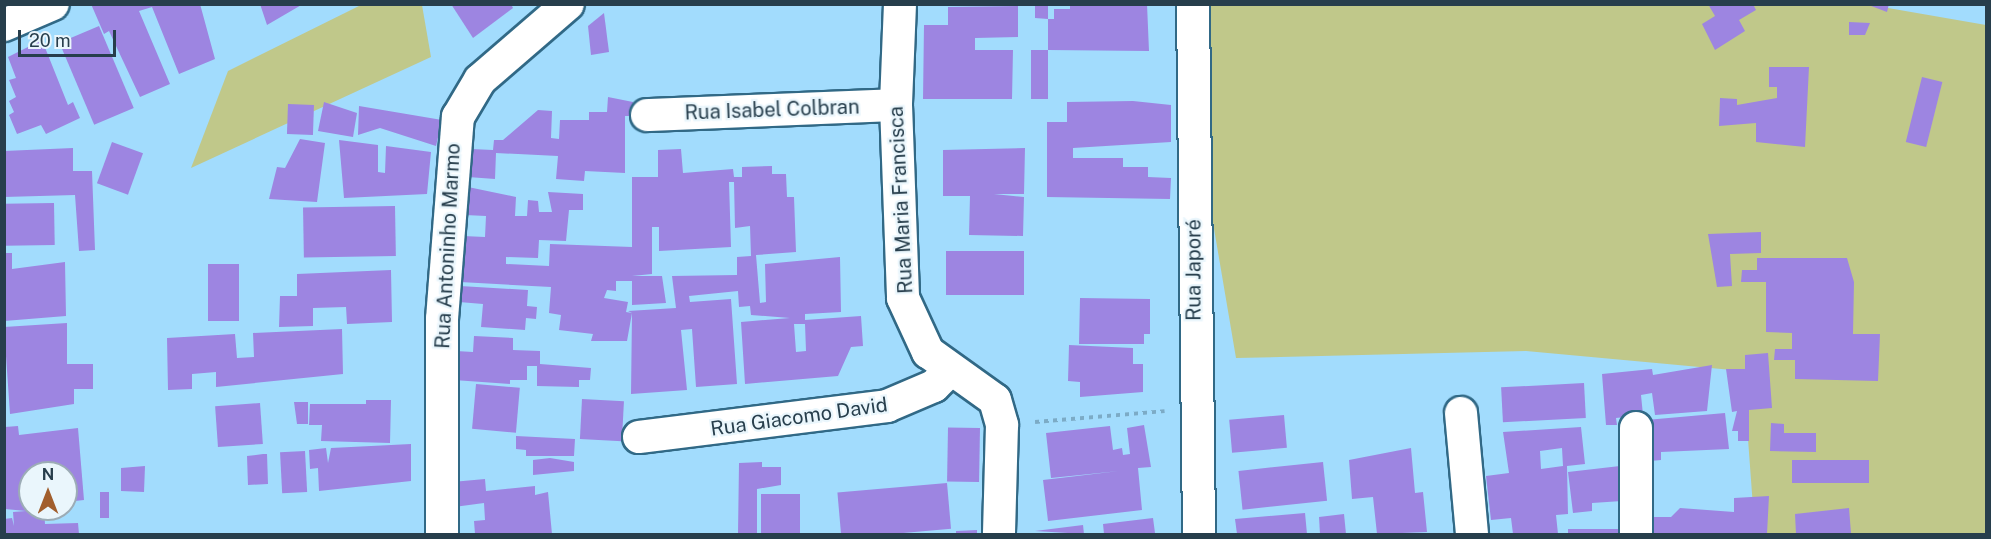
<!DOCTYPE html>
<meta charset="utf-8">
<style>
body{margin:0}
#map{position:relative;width:1991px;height:539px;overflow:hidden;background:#a2dcfd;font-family:"Public Sans",sans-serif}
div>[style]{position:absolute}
.green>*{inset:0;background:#c0c88a}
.building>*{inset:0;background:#9d85e1;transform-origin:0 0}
.path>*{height:4px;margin-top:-2px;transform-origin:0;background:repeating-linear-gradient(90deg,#7cabc6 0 4.5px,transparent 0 9px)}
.roads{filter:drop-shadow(2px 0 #316986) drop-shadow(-2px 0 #316986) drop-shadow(0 2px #316986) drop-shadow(0 -2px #316986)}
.minor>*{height:32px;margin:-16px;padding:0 16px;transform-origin:16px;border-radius:16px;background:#fff}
span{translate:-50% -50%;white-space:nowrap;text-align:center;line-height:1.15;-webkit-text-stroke:4.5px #eaf6fc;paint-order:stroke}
.street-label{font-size:20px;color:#273e4c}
.frame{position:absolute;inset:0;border:6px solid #273e4c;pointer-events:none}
.north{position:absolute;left:18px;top:461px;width:60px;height:60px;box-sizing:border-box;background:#eaf6fc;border:2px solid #9cacb6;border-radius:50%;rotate:0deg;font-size:16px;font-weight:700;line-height:24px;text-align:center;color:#273e4c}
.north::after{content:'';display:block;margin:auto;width:21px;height:27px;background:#a15e2d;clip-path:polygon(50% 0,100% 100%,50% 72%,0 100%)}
.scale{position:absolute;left:18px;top:30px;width:98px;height:27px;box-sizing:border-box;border:3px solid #273e4c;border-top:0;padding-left:8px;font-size:18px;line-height:21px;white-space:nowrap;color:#273e4c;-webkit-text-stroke:4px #eaf6fc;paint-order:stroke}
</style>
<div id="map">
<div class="green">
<i style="clip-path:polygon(1865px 4px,1986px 25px,1986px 534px,1755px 534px,1743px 371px,1526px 351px,1236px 358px,1176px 5px)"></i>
<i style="clip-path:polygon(361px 5px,422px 5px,431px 57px,191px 168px,228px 71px)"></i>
</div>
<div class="building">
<i style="clip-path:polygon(91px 4px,200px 4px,215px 59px,179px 74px,152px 7px,139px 11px,170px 84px,140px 97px,109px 31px,104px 34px)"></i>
<i style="clip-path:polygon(260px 4px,303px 4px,267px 25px)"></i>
<i style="clip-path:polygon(451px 4px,511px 4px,513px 8px,473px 38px)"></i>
<i style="clip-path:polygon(1035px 4px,1048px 4px,1048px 19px,1054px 19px,1054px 9px,1070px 9px,1070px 4px,1147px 4px,1149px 51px,1048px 50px,1048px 19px,1035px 18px)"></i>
<i style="clip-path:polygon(1708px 4px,1753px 4px,1756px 10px,1739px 20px,1745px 31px,1715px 50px,1702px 24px,1715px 16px)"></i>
<i style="clip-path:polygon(1866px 4px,1889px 4px,1887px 12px)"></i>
<i style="clip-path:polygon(1018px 6px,1018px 37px,975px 38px,975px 50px,1013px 50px,1012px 99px,923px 99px,924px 25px,948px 25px,948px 7px)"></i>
<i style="clip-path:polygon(604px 13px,609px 52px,591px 55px,588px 26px)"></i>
<i style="clip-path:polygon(1849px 22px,1870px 23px,1865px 35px,1849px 35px)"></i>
<i style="left:99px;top:26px;width:89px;height:43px;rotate:67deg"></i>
<i style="clip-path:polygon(42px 40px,68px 105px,73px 102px,80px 118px,46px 134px,41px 125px,17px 134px,9px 115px,14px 112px,9px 101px,16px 97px,9px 80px,16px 78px,8px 57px)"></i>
<i style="left:1031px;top:50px;width:17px;height:49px"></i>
<i style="clip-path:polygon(1769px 67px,1809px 67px,1805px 147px,1756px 142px,1756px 123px,1719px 126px,1720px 98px,1737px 99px,1737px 105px,1777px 98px,1777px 87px,1769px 87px)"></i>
<i style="left:1922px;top:77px;width:21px;height:67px;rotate:14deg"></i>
<i style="clip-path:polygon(608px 97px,633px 102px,633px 116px,625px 116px,625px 173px,585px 171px,584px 181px,556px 179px,558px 156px,496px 153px,495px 179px,468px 177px,471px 149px,493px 150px,494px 140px,503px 140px,538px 110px,552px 111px,551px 138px,559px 139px,560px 120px,589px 120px,589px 112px,607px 112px)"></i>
<i style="clip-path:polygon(1133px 101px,1171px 105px,1171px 142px,1073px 148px,1073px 158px,1123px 158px,1123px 167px,1148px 167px,1148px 177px,1171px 178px,1170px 199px,1047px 197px,1047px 122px,1067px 122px,1067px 102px)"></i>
<i style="clip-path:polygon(324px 102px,357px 113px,353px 137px,318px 131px)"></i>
<i style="left:288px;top:104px;width:26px;height:30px;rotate:2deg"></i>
<i style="clip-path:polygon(359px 106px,442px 120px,436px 146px,380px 128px,358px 135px)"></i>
<i style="clip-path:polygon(300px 139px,325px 143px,317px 202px,269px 199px,277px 167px,285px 168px)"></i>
<i style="clip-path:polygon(339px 140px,378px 145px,378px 172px,385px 173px,386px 146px,431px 152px,427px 194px,344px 198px)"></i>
<i style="left:112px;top:142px;width:33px;height:44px;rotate:20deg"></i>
<i style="clip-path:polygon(73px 148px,73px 171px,92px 171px,95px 250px,79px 251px,75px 195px,4px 197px,4px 151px)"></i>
<i style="clip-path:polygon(1025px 148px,1024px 194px,994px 194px,1024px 197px,1023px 236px,969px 235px,970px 196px,943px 196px,943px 150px)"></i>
<i style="clip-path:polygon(evenodd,681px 149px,683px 173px,733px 169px,734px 177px,742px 177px,742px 167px,772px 166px,772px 174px,786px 174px,787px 197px,794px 197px,796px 252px,756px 255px,760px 303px,766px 302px,765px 264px,840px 257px,841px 312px,805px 314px,805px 320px,861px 316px,863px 346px,851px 347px,838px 376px,745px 384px,741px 322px,790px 318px,751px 315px,750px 306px,739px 307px,738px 291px,689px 296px,690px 302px,731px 299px,737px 384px,696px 387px,692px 329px,681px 330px,687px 390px,631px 394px,632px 313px,628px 311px,676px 308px,672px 276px,737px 275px,737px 257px,751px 256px,750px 226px,735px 228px,734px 182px,729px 182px,731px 247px,659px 251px,659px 227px,652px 227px,652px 274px,632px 276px,662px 276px,666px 303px,632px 305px,632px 281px,616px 281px,616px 291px,607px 290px,604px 298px,628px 302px,626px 312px,632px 313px,627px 341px,591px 341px,593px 334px,559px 330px,561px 315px,549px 313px,551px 287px,460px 282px,463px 236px,485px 237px,486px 216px,465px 215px,468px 187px,516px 197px,515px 216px,527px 216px,528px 200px,538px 201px,539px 212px,552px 212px,548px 192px,583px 194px,583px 210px,569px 210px,566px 241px,539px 240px,538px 258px,506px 257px,506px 264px,549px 266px,550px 244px,632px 247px,632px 177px,658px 177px,658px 150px,681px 149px,794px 324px,805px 324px,806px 351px,796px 352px,794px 324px)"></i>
<i style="left:54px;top:203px;width:42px;height:50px;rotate:89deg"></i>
<i style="left:395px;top:206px;width:50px;height:92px;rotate:89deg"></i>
<i style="clip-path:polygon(1761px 232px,1761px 253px,1730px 254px,1732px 286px,1717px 287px,1708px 234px)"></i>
<i style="left:946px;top:251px;width:78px;height:44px"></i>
<i style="clip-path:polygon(4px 253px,12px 253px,12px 269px,65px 262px,66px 316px,4px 321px)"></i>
<i style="clip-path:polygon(1757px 258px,1847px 258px,1854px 282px,1853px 334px,1880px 334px,1878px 381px,1795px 379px,1795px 360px,1774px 360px,1775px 349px,1792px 349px,1792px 333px,1766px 332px,1766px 282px,1741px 282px,1742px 270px,1757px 270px)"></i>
<i style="left:208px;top:264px;width:31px;height:57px"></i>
<i style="clip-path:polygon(391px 270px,392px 322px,347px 324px,346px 307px,313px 308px,313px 326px,279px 327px,280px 296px,297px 296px,297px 274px)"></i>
<i style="clip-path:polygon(460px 286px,528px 290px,527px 306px,537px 307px,536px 319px,526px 318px,525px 330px,481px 327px,483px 304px,459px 302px)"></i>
<i style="clip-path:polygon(1080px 298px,1150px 299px,1150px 334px,1144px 334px,1144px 344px,1079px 344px)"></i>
<i style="clip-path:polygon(67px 323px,67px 364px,93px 364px,93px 389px,74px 389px,74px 404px,10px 414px,4px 327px)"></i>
<i style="clip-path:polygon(342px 329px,343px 374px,216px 387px,216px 372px,192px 374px,192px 389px,168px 390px,167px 338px,235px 334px,237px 358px,254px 357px,253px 333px)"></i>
<i style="clip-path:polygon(474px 336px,513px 338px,513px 350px,540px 351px,540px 364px,591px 368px,590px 380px,579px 380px,579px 387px,537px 386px,537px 366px,527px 366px,527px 380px,510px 380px,510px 384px,454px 380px,456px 351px,473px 352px)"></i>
<i style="clip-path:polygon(1069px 345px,1133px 348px,1133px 364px,1143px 364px,1143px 392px,1080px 397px,1080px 382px,1068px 381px)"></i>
<i style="clip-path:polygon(1768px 353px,1772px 408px,1749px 410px,1749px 441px,1738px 441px,1738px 431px,1732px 431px,1737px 411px,1732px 412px,1726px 369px,1745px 369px,1745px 355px)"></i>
<i style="clip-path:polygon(1712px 365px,1707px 411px,1655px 415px,1652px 393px,1641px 395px,1643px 415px,1616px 418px,1617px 425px,1606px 425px,1602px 374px,1652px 369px,1653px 375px)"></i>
<i style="left:1584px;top:383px;width:35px;height:83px;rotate:87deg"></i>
<i style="left:476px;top:384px;width:44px;height:45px;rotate:5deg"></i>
<i style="left:582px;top:399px;width:42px;height:40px;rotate:3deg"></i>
<i style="clip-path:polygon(366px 400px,391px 400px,390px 443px,321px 441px,322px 425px,309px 425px,310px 404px,366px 404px)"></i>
<i style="clip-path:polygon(294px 402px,308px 402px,308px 424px,297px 424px)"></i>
<i style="left:260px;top:403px;width:41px;height:45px;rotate:86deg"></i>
<i style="clip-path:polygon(1725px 413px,1729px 449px,1661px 452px,1661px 460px,1650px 461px,1646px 420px)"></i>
<i style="left:1284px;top:415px;width:33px;height:55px;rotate:85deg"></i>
<i style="clip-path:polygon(1771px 423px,1784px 424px,1784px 433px,1816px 433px,1816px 452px,1770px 451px)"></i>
<i style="clip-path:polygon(1144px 425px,1151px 467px,1138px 468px,1142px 510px,1048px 521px,1043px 480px,1119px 471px,1051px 478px,1046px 433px,1110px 426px,1113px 450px,1122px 448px,1123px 455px,1130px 454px,1127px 428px)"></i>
<i style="clip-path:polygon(18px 426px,19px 435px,78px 428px,84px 500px,66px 502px,66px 473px,30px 473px,30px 509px,44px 509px,45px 524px,78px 523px,79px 534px,4px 534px,4px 519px,12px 518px,14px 526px,13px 512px,26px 511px,5px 509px,5px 427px)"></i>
<i style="clip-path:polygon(evenodd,1581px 427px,1585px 464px,1567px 466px,1568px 514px,1556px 515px,1558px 534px,1513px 534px,1511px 518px,1491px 520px,1486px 476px,1509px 473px,1503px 432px,1581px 427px,1562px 448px,1563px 466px,1541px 469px,1540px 451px,1562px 448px)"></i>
<i style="left:980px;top:428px;width:54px;height:32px;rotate:91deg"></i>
<i style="clip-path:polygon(516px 436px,575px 439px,574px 456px,526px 456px,526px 450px,516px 449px)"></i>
<i style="clip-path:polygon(411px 444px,411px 481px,319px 491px,318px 468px,310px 469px,309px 450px,326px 448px,328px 463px,331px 448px)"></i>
<i style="clip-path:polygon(1411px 448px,1415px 493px,1423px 492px,1427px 532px,1377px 534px,1373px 497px,1352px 499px,1349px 460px)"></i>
<i style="left:305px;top:451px;width:41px;height:25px;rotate:87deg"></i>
<i style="clip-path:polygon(263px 454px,267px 454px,268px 484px,248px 485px,247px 456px)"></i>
<i style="clip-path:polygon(550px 458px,574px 462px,574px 471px,533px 475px,533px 460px)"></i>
<i style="left:1792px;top:460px;width:77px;height:23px"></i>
<i style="clip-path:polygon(762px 462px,762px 467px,781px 467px,781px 485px,757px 489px,757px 534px,738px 534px,739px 463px)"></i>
<i style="left:1323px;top:462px;width:39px;height:85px;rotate:84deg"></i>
<i style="clip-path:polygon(145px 466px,144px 492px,121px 491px,121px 468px)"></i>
<i style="clip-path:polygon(1620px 466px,1622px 501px,1592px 503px,1592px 511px,1573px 513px,1568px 472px)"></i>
<i style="clip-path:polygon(485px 479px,486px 491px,535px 486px,535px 495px,548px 492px,552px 534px,475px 534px,474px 521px,485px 520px,484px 503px,454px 507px,452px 482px)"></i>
<i style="left:947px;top:483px;width:46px;height:110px;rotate:85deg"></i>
<i style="left:100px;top:492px;width:9px;height:26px"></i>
<i style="left:800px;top:494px;width:39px;height:39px;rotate:90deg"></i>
<i style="clip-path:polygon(1769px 496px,1767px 534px,1654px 534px,1654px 517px,1671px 517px,1680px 508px,1734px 512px,1734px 498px)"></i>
<i style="clip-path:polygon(1849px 508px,1851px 533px,1796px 534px,1795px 514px)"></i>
<i style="clip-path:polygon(1305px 513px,1307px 534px,1237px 534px,1235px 519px)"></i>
<i style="clip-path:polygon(1344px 514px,1346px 534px,1320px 534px,1319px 517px)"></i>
<i style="clip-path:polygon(1153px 518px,1155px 533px,1162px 534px,1104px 534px,1103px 524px)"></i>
<i style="clip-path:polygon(1083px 525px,1084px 534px,1035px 531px)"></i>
<i style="left:1568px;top:529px;width:54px;height:5px"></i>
<i style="clip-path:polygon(977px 530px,977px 534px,956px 534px,956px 531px)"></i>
</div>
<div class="path">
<i style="left:1035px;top:422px;width:130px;rotate:-4.8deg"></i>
</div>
<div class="roads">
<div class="minor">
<i style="left:900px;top:4px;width:101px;rotate:92.3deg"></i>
<i style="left:896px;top:105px;width:193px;rotate:87.9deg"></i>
<i style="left:903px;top:298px;width:60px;rotate:65.2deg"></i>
<i style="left:928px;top:352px;width:82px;rotate:35.6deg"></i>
<i style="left:995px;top:400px;width:26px;rotate:74deg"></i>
<i style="left:1002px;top:425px;width:109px;rotate:91.6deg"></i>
<i style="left:1193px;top:4px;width:530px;rotate:89.35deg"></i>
<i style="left:4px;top:25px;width:53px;rotate:-23.2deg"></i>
<i style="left:647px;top:115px;width:249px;rotate:-2.3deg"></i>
<i style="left:1461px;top:413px;width:121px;rotate:84.8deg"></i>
<i style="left:639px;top:437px;width:250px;rotate:-7.1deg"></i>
<i style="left:887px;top:406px;width:51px;rotate:-23.1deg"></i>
<i style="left:934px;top:386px;width:21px;rotate:-45deg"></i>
<i style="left:442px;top:534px;width:215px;rotate:-90deg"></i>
<i style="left:442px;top:319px;width:203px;rotate:-85.5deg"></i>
<i style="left:458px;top:117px;width:43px;rotate:-59.3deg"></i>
<i style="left:480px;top:80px;width:116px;rotate:-40.8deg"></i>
<i style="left:1636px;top:534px;width:106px;rotate:-90deg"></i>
</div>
</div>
<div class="street-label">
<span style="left:772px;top:110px;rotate:-2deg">Rua Isabel Colbran</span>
<span style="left:901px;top:200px;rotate:-93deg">Rua Maria Francisca</span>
<span style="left:448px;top:246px;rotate:-87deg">Rua Antoninho Marmo</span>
<span style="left:1194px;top:270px;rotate:-90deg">Rua Japoré</span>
<span style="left:799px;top:417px;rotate:-8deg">Rua Giacomo David</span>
</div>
<div class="frame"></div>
<div class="north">N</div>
<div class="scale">20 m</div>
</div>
